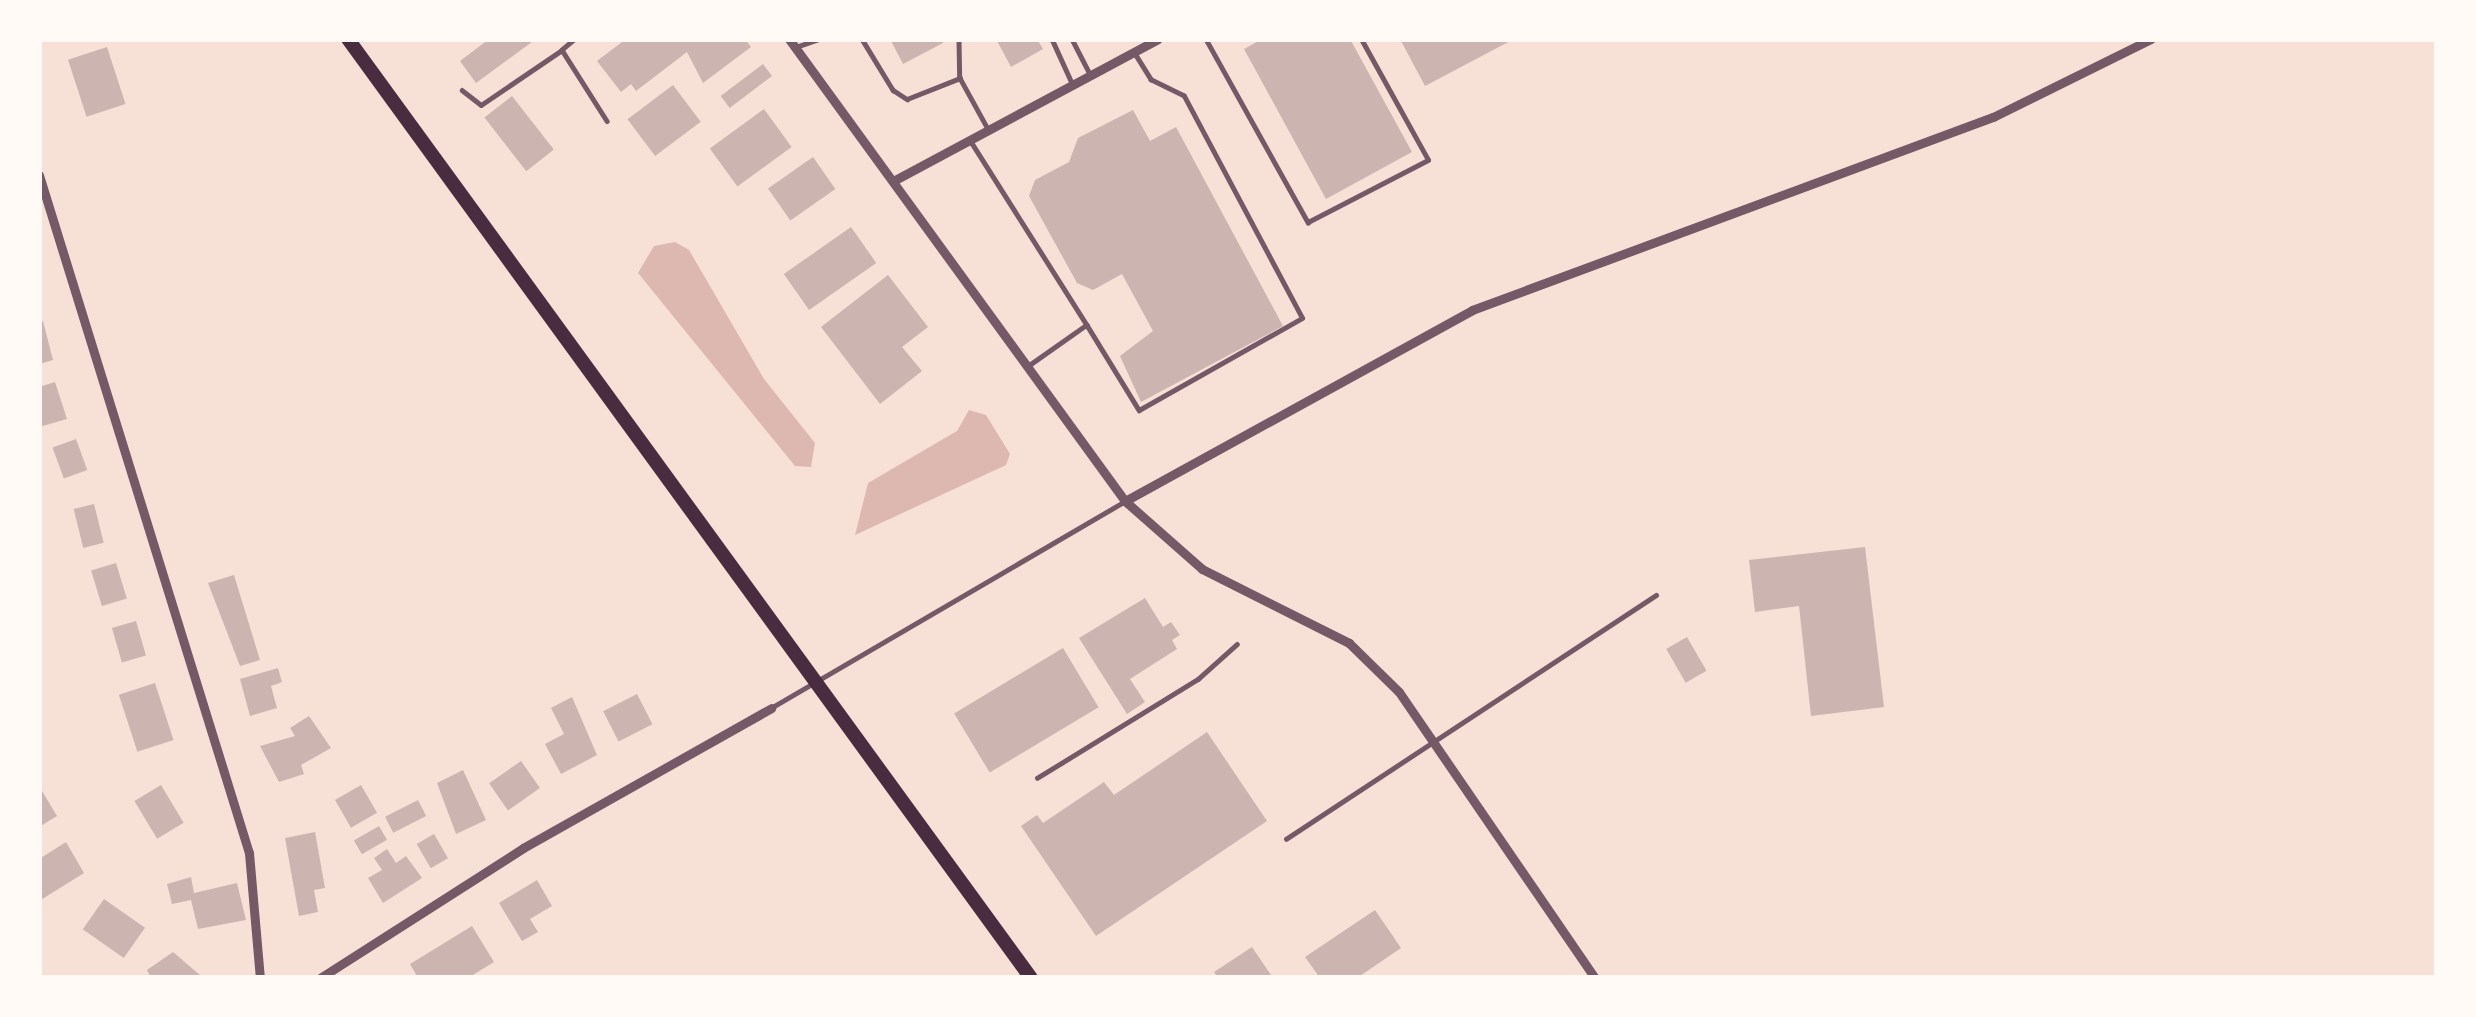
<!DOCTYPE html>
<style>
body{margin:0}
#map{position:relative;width:2476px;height:1017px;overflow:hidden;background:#f7e1d7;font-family:Manrope,sans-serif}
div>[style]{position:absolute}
.water>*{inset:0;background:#dcb8b0}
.building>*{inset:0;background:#ccb4b1;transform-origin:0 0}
.service>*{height:4.5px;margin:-2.25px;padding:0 2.25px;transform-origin:2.25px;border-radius:2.25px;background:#755966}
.minor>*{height:9px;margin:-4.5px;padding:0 4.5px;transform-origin:4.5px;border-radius:4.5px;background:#755966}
.primary>*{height:14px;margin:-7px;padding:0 7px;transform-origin:7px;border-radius:7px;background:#4a2c40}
span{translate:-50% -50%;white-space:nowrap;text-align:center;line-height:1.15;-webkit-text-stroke:9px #fffaf5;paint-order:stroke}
.frame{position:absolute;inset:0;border:42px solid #fffaf5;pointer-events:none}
</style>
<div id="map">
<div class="water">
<i style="clip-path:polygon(675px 242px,689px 250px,764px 379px,815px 443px,811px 467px,795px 466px,638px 273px,654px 246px)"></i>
<i style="clip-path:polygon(969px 410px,986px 415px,1010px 454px,1006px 465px,855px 535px,868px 483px,957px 431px)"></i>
</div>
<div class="building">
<i style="clip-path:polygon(489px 39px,532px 42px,476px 83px,460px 61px)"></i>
<i style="clip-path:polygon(626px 39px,745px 39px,751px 47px,703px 83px,687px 52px,636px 91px,631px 84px,621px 92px,597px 61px)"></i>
<i style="clip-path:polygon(890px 39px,942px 39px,943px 43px,903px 64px)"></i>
<i style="clip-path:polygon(996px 39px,1037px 39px,1043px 49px,1011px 67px)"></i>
<i style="clip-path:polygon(1262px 39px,1350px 39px,1412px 152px,1326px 199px,1244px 49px)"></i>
<i style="clip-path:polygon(1400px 39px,1514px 39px,1425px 86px)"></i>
<i style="left:107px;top:47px;width:60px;height:41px;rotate:72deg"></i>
<i style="left:763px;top:64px;width:15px;height:53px;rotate:53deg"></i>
<i style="left:673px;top:85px;width:46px;height:57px;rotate:53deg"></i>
<i style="left:512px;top:96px;width:68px;height:35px;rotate:52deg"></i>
<i style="left:764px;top:109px;width:47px;height:67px;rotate:54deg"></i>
<i style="clip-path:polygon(1133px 110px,1150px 141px,1176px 127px,1283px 326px,1141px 402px,1120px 356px,1153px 331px,1122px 274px,1093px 290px,1077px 283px,1029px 196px,1035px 180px,1069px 162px,1078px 138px)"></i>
<i style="left:813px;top:157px;width:39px;height:55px;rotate:55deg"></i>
<i style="left:851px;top:227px;width:44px;height:82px;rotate:55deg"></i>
<i style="clip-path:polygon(888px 275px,928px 327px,902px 347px,922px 371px,880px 404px,821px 327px)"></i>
<i style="clip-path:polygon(43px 321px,53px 360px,39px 364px,39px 322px)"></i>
<i style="clip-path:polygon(55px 382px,67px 419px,39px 427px,39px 387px)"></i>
<i style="left:76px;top:439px;width:33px;height:25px;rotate:70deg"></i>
<i style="left:94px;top:504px;width:40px;height:21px;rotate:76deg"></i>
<i style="clip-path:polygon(1865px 547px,1884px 707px,1811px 716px,1799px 606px,1755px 612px,1749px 560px)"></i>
<i style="left:116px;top:563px;width:37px;height:26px;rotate:73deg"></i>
<i style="clip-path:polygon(234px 575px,260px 660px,240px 666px,208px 583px)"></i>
<i style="clip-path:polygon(1145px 598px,1163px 627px,1171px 622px,1180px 635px,1172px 640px,1177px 649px,1130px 679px,1145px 702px,1127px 714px,1079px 638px)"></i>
<i style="left:136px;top:621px;width:36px;height:25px;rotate:74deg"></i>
<i style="left:1687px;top:637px;width:39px;height:24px;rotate:60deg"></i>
<i style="left:1063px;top:648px;width:69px;height:127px;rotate:59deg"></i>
<i style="clip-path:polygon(278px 668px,282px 682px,271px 686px,277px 708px,250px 716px,240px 679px)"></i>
<i style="left:155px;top:683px;width:60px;height:38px;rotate:72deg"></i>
<i style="left:637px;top:694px;width:34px;height:38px;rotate:63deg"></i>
<i style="clip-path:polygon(572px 697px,597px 755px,561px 774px,545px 744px,564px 734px,551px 708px)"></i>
<i style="clip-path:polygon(309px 716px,331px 748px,301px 765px,304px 774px,279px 782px,260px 746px,295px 736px,290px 728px)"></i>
<i style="clip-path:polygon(1207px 732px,1267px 821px,1096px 936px,1021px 826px,1037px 815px,1043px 823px,1104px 782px,1114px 795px)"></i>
<i style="left:521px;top:761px;width:33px;height:39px;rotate:55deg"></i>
<i style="clip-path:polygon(463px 770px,486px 820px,456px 834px,437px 783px)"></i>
<i style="left:161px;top:785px;width:44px;height:31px;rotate:59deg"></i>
<i style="left:361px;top:785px;width:32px;height:30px;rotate:60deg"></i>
<i style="clip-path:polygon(39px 786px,57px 816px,39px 827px)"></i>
<i style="left:418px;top:800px;width:18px;height:37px;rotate:63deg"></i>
<i style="left:379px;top:826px;width:16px;height:29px;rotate:60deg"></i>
<i style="clip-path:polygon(315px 832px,325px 888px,314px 890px,318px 912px,299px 916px,285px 838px)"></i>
<i style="left:434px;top:834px;width:28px;height:20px;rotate:60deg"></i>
<i style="clip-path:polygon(66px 842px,84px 873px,39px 901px,39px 859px)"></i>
<i style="clip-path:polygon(387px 849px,396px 863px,406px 856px,422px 878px,383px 903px,368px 878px,382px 870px,374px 858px)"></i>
<i style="clip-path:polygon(191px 877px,194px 893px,237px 883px,246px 920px,198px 929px,191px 900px,172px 904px,167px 884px)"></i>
<i style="clip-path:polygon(537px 880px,552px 906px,530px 919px,538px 932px,522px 941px,499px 903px)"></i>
<i style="left:104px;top:899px;width:50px;height:37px;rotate:35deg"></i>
<i style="clip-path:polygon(1375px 910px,1401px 948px,1357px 978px,1320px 978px,1305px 957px)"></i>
<i style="clip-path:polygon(472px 926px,494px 962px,468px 978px,418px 978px,410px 964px)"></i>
<i style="clip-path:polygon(1252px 947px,1273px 978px,1218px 978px,1214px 972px)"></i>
<i style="clip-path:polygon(173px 952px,201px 976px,199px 978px,151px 978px,147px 970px)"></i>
</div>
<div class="service">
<i style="left:575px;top:39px;width:17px;rotate:140deg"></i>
<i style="left:562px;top:50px;width:84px;rotate:57.6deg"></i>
<i style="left:862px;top:39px;width:60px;rotate:58.7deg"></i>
<i style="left:893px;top:90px;width:17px;rotate:33deg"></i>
<i style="left:907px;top:99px;width:57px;rotate:-21.6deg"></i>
<i style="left:960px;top:78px;width:58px;rotate:61.2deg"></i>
<i style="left:959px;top:39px;width:39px;rotate:89deg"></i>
<i style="left:1052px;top:39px;width:51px;rotate:65.5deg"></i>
<i style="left:1072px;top:39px;width:42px;rotate:62.8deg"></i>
<i style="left:1206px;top:39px;width:210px;rotate:60.9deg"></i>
<i style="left:1308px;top:222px;width:135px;rotate:-27.3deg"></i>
<i style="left:1428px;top:160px;width:138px;rotate:-119deg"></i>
<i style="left:796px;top:47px;width:24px;rotate:-19deg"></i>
<i style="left:462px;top:90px;width:24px;rotate:38deg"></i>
<i style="left:481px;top:105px;width:98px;rotate:-34.2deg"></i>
<i style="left:970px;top:140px;width:219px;rotate:57.7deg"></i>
<i style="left:1087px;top:325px;width:70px;rotate:144.9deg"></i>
<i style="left:1087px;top:325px;width:100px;rotate:58.5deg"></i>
<i style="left:1139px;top:410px;width:187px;rotate:-29.4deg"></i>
<i style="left:1302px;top:318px;width:251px;rotate:-118deg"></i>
<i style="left:1184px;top:96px;width:37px;rotate:-154deg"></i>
<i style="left:1151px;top:80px;width:31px;rotate:-122deg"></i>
<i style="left:771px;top:708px;width:409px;rotate:-30.3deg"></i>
<i style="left:1037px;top:778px;width:189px;rotate:-31.6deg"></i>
<i style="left:1198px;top:679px;width:52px;rotate:-41.9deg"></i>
<i style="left:1286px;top:839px;width:443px;rotate:-33.4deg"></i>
</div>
<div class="minor">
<i style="left:789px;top:39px;width:571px;rotate:53.97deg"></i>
<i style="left:1125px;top:501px;width:103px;rotate:41.4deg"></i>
<i style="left:1202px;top:569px;width:165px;rotate:26.7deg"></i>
<i style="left:1349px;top:643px;width:70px;rotate:44.4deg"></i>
<i style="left:1399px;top:692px;width:347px;rotate:55.6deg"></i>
<i style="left:39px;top:175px;width:710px;rotate:72.79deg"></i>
<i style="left:249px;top:853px;width:125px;rotate:85deg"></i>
<i style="left:895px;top:180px;width:298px;rotate:-28.2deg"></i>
<i style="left:1125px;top:501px;width:396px;rotate:-28.8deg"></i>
<i style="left:1472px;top:310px;width:556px;rotate:-20.33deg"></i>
<i style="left:1993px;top:117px;width:176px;rotate:-26.3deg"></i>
<i style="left:320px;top:978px;width:241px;rotate:-32.6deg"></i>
<i style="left:523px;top:848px;width:285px;rotate:-29.4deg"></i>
</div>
<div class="primary">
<i style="left:348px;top:39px;width:1161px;rotate:53.97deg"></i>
</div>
<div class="frame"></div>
</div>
